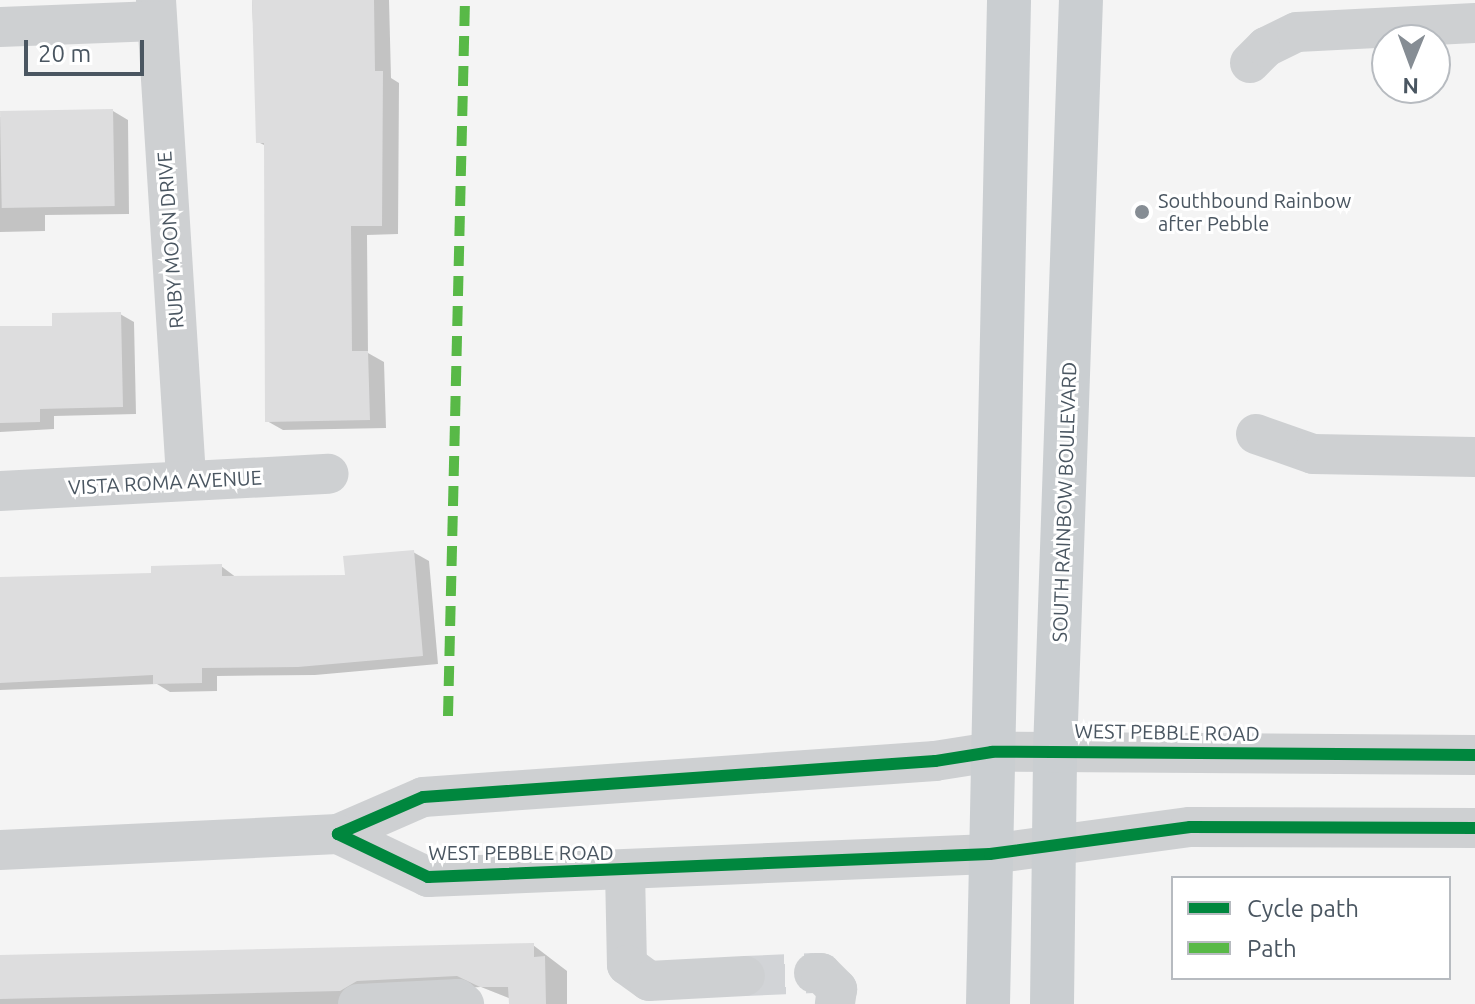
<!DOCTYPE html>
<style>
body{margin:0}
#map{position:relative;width:1475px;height:1004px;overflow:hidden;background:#f4f4f4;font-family:Ubuntu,sans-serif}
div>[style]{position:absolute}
.shadow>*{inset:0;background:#0003}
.building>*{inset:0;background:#ddddde;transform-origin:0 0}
.minor-tunnel>*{height:40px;margin-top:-20px;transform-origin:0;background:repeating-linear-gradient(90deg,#d2d4d7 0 40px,transparent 0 60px)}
.minor>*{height:40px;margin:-20px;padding:0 20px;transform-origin:20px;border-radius:20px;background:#ced0d2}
.major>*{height:44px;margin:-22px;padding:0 22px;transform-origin:22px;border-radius:22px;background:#caced1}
.quiet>*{height:10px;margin-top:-5px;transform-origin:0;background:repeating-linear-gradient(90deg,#58b947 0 20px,transparent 0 30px)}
.cycleway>*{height:12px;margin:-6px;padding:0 6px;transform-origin:6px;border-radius:6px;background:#00873e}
.dots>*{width:22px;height:22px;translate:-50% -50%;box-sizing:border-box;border:4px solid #fff;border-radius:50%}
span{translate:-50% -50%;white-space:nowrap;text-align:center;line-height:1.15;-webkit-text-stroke:6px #fff;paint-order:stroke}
.poi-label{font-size:20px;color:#4a5661}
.left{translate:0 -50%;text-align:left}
.street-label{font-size:20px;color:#4a5661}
.legend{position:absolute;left:1171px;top:876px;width:280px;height:104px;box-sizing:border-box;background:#fff;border:2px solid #b7bbc0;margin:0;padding:10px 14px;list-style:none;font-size:24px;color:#4a5661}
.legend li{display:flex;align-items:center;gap:16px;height:40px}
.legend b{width:40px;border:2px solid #b7bbc0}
.north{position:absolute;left:1371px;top:24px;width:80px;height:80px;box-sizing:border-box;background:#fff;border:2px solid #b7bbc0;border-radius:50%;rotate:181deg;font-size:22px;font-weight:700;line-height:32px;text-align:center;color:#4a5661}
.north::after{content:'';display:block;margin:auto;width:28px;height:36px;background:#868d94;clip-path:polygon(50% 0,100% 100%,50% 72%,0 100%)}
.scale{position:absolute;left:24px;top:40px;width:120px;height:36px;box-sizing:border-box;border:4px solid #4a5661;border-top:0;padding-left:10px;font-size:24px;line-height:28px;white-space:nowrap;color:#4a5661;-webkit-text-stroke:6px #fff;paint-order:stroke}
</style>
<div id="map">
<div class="shadow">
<i style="clip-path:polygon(252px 0,389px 0,391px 78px,399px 83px,398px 234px,367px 235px,368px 353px,384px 362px,386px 428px,283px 430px,267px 421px,266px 146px,258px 142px)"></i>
<i style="clip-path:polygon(113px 111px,128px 120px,129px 214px,45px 215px,45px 231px,0 232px,0 117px)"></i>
<i style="clip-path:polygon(120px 314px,134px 322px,136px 414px,54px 416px,54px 429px,0 432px,0 328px,54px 328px)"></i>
<i style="clip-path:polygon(413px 552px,429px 561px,438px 664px,315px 675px,217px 676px,217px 691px,170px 692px,157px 684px,0 690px,0 579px,153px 574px,221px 566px,237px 578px,347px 577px)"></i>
<i style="clip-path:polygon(533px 945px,567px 971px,567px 1004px,511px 1004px,511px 999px,481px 987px,380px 993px,363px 1004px,0 1004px,0 957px)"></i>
</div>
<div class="building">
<i style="clip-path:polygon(252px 0,374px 0,375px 71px,383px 71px,382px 226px,351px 226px,352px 351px,368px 351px,370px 420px,265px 422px,264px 143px,256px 143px)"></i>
<i style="left:113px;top:109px;width:97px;height:113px;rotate:89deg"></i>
<i style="clip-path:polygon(121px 312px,123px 407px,40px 409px,40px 422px,0 423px,0 326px,52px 326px,52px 313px)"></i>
<i style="clip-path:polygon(414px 550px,423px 656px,298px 667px,202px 668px,202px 683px,153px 684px,153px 675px,0 683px,0 577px,151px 573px,151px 566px,222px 564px,222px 576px,345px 575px,343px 556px)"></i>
<i style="clip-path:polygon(534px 943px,534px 957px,545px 956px,546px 1004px,509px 1004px,508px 987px,480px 987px,457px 976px,357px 981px,340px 991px,0 999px,0 955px)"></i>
</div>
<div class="minor-tunnel">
<i style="left:745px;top:976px;width:69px;rotate:-2.5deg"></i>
</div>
<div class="minor">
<i style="left:156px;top:0;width:481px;rotate:86.4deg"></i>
<i style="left:0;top:27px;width:156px;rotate:-2.2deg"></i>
<i style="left:1250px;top:63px;width:23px;rotate:-45deg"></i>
<i style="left:1266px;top:47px;width:34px;rotate:-26deg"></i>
<i style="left:1297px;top:32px;width:178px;rotate:-2.9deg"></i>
<i style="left:1256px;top:434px;width:60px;rotate:19.3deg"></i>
<i style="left:1313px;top:454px;width:162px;rotate:1.1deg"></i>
<i style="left:0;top:491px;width:329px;rotate:-3deg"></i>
<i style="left:1475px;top:755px;width:483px;rotate:-179.6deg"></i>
<i style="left:992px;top:752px;width:58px;rotate:171deg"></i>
<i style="left:935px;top:761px;width:513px;rotate:175.98deg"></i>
<i style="left:423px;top:797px;width:93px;rotate:156.5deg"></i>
<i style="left:338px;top:834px;width:100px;rotate:25.5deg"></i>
<i style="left:428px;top:877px;width:562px;rotate:-2.34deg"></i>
<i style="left:990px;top:854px;width:202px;rotate:-7.7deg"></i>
<i style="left:1190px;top:827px;width:285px;rotate:0.2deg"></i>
<i style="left:0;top:850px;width:338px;rotate:-2.7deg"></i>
<i style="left:625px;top:871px;width:94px;rotate:88.8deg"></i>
<i style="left:627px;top:965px;width:27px;rotate:36deg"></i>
<i style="left:649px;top:981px;width:96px;rotate:-3deg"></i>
<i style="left:814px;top:973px;width:7px"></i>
<i style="left:821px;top:973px;width:23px;rotate:45deg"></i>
<i style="left:837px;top:989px;width:15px;rotate:98deg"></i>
<i style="left:358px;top:1004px;width:100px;rotate:-2.9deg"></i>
<i style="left:458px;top:999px;width:8px;rotate:40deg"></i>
</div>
<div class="major">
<i style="left:988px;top:1004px;width:1004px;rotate:-88.8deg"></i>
<i style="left:1052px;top:1004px;width:253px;rotate:-89.3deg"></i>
<i style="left:1055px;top:751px;width:751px;rotate:-88.02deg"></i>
</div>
<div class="quiet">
<i style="left:448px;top:716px;width:716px;rotate:-88.64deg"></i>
</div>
<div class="cycleway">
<i style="left:1475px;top:755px;width:483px;rotate:-179.6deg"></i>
<i style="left:992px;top:752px;width:58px;rotate:171deg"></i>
<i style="left:935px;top:761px;width:513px;rotate:175.98deg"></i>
<i style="left:423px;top:797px;width:93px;rotate:156.5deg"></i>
<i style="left:338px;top:834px;width:100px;rotate:25.5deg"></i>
<i style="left:428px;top:877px;width:562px;rotate:-2.34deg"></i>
<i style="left:990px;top:854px;width:202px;rotate:-7.7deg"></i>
<i style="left:1190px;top:827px;width:285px;rotate:0.2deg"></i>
</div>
<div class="dots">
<i style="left:1142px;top:212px;background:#868d94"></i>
</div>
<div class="poi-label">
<span class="left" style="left:1158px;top:212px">Southbound Rainbow<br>after Pebble</span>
</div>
<div class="street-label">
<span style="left:170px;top:240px;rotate:-94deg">RUBY MOON DRIVE</span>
<span style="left:165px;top:482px;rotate:-3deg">VISTA ROMA AVENUE</span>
<span style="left:1064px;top:502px;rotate:-88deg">SOUTH RAINBOW BOULEVARD</span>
<span style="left:1167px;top:732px;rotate:1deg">WEST PEBBLE ROAD</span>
<span style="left:521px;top:852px">WEST PEBBLE ROAD</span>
</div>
<ul class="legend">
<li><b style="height:10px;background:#00873e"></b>Cycle path</li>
<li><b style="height:10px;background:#58b947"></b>Path</li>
</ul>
<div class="north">N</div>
<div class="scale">20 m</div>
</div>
